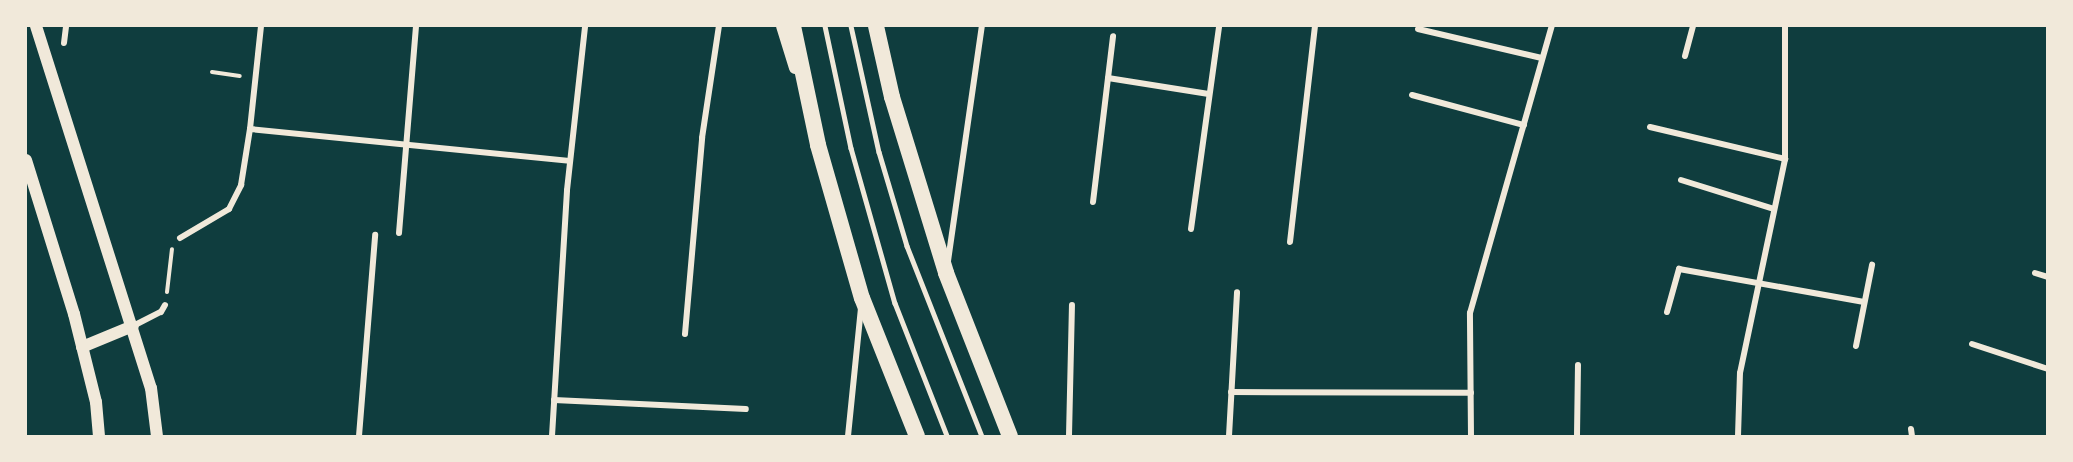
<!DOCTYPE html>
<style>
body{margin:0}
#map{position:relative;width:2073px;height:462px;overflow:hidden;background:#0f3d3e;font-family:"DejaVu Sans",sans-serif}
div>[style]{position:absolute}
.path>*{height:4px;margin:-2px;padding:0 2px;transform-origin:2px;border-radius:2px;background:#f1e9da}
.service>*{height:4.5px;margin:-2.25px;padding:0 2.25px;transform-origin:2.25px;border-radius:2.25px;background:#f1e9da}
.minor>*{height:6px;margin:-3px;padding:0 3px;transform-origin:3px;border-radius:3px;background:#f1e9da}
.secondary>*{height:12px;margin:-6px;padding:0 6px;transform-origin:6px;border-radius:6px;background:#f1e9da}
.trunk>*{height:16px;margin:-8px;padding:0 8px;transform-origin:8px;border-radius:8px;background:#f1e9da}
span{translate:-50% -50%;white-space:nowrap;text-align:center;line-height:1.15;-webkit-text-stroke:4.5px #f1e9da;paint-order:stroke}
.frame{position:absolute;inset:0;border:27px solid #f1e9da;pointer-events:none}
</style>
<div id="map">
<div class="path">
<i style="left:212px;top:72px;width:28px;rotate:8deg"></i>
<i style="left:167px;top:292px;width:43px;rotate:-83.4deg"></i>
</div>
<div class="service">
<i style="left:825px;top:26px;width:125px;rotate:78deg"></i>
<i style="left:851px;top:148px;width:161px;rotate:74.2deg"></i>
<i style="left:895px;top:303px;width:143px;rotate:68.6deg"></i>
<i style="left:851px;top:26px;width:129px;rotate:77.5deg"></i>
<i style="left:879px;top:152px;width:98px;rotate:73.4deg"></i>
<i style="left:907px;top:246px;width:204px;rotate:68.5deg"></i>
</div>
<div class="minor">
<i style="left:1418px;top:29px;width:127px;rotate:13.2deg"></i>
<i style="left:64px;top:43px;width:17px;rotate:-83deg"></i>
<i style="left:1685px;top:56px;width:31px;rotate:-75deg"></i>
<i style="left:1108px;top:78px;width:102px;rotate:9deg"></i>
<i style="left:1412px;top:95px;width:116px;rotate:15deg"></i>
<i style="left:1650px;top:127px;width:139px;rotate:13.3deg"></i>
<i style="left:250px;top:129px;width:321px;rotate:5.7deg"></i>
<i style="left:1681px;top:180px;width:97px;rotate:17.3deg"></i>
<i style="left:1093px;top:202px;width:167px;rotate:-83.1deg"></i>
<i style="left:1191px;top:229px;width:205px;rotate:-82.1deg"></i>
<i style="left:399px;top:233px;width:208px;rotate:-85.3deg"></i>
<i style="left:180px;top:238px;width:57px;rotate:-30.6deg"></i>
<i style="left:229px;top:209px;width:27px;rotate:-63deg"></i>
<i style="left:241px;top:185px;width:57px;rotate:-80.9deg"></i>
<i style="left:250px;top:129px;width:104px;rotate:-83.9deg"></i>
<i style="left:1290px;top:242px;width:217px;rotate:-83.4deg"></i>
<i style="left:948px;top:261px;width:237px;rotate:-81.8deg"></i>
<i style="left:2035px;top:273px;width:14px;rotate:17deg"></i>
<i style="left:1667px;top:312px;width:45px;rotate:-74.4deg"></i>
<i style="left:1679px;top:269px;width:188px;rotate:10.1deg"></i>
<i style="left:133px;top:326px;width:31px;rotate:-27deg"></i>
<i style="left:161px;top:312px;width:8px;rotate:-60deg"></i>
<i style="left:685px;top:334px;width:197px;rotate:-85deg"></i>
<i style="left:702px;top:138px;width:113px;rotate:-81.4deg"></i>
<i style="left:1972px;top:344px;width:80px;rotate:18.2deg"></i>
<i style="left:1856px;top:346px;width:83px;rotate:-78.8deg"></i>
<i style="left:1231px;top:392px;width:240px;rotate:0.2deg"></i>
<i style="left:554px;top:400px;width:192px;rotate:2.7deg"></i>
<i style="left:1911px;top:429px;width:7px;rotate:82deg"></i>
<i style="left:359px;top:436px;width:202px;rotate:-85.4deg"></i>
<i style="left:552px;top:436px;width:246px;rotate:-86.5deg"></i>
<i style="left:567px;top:190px;width:165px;rotate:-83.7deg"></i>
<i style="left:848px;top:436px;width:128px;rotate:-84.2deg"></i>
<i style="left:1069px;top:436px;width:131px;rotate:-88.7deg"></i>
<i style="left:1229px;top:436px;width:144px;rotate:-86.8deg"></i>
<i style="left:1471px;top:436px;width:123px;rotate:-90.5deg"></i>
<i style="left:1470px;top:313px;width:298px;rotate:-74.1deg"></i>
<i style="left:1577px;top:436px;width:71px;rotate:-89.2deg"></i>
<i style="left:1738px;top:436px;width:63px;rotate:-88.2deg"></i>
<i style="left:1740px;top:373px;width:219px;rotate:-78.1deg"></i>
<i style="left:1785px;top:159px;width:133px;rotate:-90deg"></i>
</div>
<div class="secondary">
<i style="left:36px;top:26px;width:380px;rotate:72.4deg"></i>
<i style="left:151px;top:388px;width:48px;rotate:82.9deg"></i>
<i style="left:782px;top:26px;width:44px;rotate:72.8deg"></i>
<i style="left:26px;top:160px;width:161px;rotate:72.7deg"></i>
<i style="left:74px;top:314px;width:91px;rotate:76deg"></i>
<i style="left:96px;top:402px;width:34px;rotate:85deg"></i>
<i style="left:82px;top:347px;width:55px;rotate:-22.4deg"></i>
</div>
<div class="trunk">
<i style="left:793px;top:26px;width:122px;rotate:78.1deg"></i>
<i style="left:818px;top:145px;width:159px;rotate:74deg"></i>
<i style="left:862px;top:298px;width:149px;rotate:68.3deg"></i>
<i style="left:876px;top:26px;width:73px;rotate:77.3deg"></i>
<i style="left:892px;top:97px;width:184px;rotate:72.9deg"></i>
<i style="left:946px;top:273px;width:175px;rotate:68.6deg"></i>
</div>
<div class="frame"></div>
</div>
